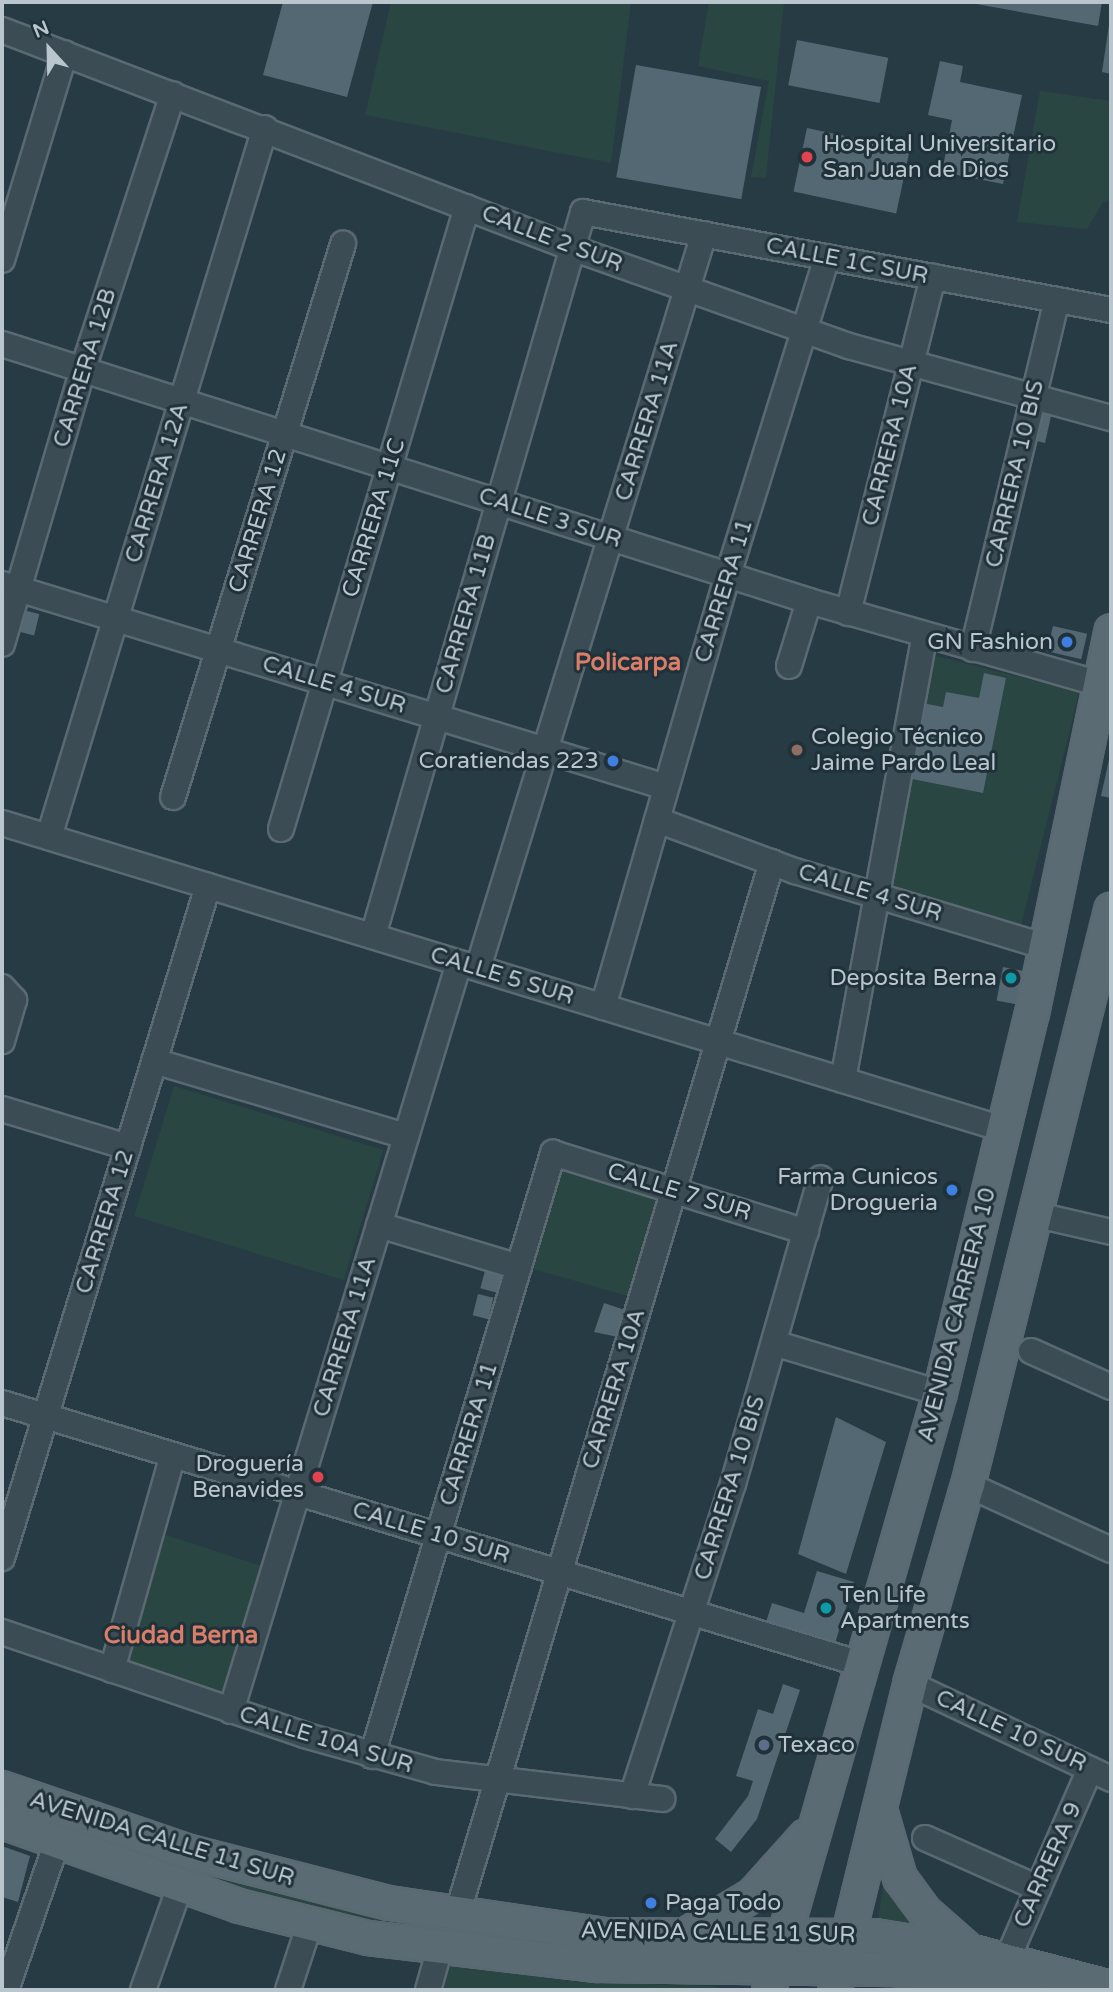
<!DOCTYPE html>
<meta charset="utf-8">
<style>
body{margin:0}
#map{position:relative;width:1113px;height:1992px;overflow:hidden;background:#273b45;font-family:"Varela Round",sans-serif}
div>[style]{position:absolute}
.green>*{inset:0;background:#294642;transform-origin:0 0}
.building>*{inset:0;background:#536872;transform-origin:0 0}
.roads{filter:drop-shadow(2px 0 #5a6972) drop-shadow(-2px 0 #5a6972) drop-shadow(0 2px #5a6972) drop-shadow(0 -2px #5a6972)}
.minor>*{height:24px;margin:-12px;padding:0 12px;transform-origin:12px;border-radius:12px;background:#3c4c54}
.major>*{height:32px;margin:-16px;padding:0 16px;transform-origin:16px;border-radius:16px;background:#5a6b74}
.dots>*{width:19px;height:19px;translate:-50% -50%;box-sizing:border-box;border:4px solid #20313a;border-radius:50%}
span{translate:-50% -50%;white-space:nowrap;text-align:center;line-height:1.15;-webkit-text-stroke:6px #20313a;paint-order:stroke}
.poi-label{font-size:23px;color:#b9c6ce}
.left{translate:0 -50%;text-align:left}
.right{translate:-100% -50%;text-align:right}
.street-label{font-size:23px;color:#b9c6ce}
.neighbourhood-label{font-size:24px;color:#d97e69;font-weight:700}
.frame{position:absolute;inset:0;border:4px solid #b9c6ce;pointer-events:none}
.north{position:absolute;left:14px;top:14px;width:70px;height:70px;-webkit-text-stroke:5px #20313a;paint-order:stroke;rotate:338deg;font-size:19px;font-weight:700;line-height:28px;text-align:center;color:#b9c6ce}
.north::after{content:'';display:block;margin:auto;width:24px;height:32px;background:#b9c6ce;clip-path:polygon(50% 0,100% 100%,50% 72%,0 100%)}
</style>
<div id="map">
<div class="green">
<i style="clip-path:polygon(391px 2px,631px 2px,611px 163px,365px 115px)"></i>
<i style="clip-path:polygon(709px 2px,784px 2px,766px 178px,751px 177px,769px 81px,698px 66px)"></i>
<i style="clip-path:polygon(1040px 91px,1111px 101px,1111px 201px,1103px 202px,1087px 229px,1017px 222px)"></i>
<i style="left:928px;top:654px;width:156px;height:242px;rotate:14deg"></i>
<i style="left:174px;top:1086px;width:219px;height:136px;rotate:17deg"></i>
<i style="left:562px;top:1169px;width:100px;height:104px;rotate:16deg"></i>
<i style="left:160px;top:1533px;width:108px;height:136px;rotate:18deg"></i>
<i style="clip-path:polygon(2px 1798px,659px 1959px,357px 1929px,2px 1815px)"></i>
<i style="clip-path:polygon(884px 1882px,912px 1918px,929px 1932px,877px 1926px)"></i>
<i style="clip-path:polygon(446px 1963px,578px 1982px,710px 1986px,730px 1990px,438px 1990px)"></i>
</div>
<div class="building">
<i style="clip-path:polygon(283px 2px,373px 2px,347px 97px,263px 75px)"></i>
<i style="clip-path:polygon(965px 2px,1102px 2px,1098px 26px)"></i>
<i style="clip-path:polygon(1110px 18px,1111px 19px,1111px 74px,1102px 72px)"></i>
<i style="left:797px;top:40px;width:93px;height:46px;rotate:11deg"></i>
<i style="clip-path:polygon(940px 61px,963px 66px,960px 82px,1022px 95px,1003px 184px,942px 172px,952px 120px,928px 115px)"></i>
<i style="left:636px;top:65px;width:127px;height:114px;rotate:10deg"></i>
<i style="left:807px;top:128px;width:105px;height:65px;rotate:12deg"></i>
<i style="clip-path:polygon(1038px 409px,1052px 412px,1045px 443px,1028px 439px)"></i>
<i style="left:19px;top:609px;width:21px;height:22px;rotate:14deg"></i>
<i style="left:1053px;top:626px;width:35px;height:26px;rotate:13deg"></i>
<i style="clip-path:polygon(984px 673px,1006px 678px,983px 793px,907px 778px,922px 703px,943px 707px,946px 692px,979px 698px)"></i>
<i style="clip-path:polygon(1110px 755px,1111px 755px,1111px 798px,1101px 796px)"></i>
<i style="left:1003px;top:967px;width:21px;height:34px;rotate:11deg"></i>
<i style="left:486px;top:1267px;width:20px;height:22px;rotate:15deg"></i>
<i style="left:478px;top:1294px;width:16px;height:22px;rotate:14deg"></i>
<i style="clip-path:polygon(604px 1303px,625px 1310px,618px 1337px,594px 1332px)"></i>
<i style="clip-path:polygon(836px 1417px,886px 1442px,846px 1574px,798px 1554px)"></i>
<i style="clip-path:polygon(817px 1571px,854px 1582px,832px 1653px,763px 1632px,772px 1603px,804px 1613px)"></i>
<i style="clip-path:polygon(783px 1684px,800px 1690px,757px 1819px,731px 1852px,715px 1839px,748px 1796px,753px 1781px,736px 1776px,758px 1709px,773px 1714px)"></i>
<i style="clip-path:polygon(2px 1846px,30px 1856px,18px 1902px,2px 1897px)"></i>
</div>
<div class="roads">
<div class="minor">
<i style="left:2px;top:30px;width:610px;rotate:20.93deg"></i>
<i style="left:572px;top:248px;width:294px;rotate:19.5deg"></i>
<i style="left:849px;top:346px;width:272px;rotate:15.4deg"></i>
<i style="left:2px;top:260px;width:216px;rotate:-73.1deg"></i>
<i style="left:2px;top:344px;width:847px;rotate:17.66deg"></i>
<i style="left:809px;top:601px;width:303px;rotate:15.9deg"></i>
<i style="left:2px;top:584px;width:694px;rotate:17deg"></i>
<i style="left:848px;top:613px;width:347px;rotate:-75.8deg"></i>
<i style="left:2px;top:644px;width:287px;rotate:-73.6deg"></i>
<i style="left:83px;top:369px;width:289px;rotate:-71.9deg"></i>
<i style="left:973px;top:649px;width:359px;rotate:-76.5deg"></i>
<i style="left:789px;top:666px;width:68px;rotate:-72.9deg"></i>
<i style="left:173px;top:797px;width:579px;rotate:-72.91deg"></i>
<i style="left:657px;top:820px;width:147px;rotate:20.3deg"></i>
<i style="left:795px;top:871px;width:263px;rotate:16.8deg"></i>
<i style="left:2px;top:823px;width:1047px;rotate:17deg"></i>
<i style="left:281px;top:829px;width:649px;rotate:-73.35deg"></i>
<i style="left:49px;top:837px;width:741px;rotate:-73.06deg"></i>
<i style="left:373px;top:936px;width:754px;rotate:-73.82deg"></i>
<i style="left:583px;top:212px;width:537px;rotate:10.51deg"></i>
<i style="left:478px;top:968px;width:768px;rotate:-72.89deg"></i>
<i style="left:2px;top:987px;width:18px;rotate:47deg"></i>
<i style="left:14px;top:1000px;width:43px;rotate:106.3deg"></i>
<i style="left:603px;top:1007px;width:450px;rotate:-73.9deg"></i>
<i style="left:728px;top:575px;width:333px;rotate:-72.7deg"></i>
<i style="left:154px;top:1061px;width:263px;rotate:16.6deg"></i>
<i style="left:843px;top:1080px;width:452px;rotate:-79.6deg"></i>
<i style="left:2px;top:1109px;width:132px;rotate:16.8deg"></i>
<i style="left:1037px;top:1215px;width:76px;rotate:12.9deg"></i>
<i style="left:379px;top:1225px;width:146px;rotate:16.7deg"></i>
<i style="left:774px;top:1343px;width:173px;rotate:16.8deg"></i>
<i style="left:1031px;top:1351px;width:88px;rotate:24.2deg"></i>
<i style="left:2px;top:1403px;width:898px;rotate:16.9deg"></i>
<i style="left:968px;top:1485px;width:157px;rotate:24.4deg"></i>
<i style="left:2px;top:1558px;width:703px;rotate:-72.96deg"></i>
<i style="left:2px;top:1632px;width:319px;rotate:18.8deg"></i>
<i style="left:304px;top:1735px;width:137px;rotate:15.7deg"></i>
<i style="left:436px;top:1772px;width:228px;rotate:6.8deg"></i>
<i style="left:112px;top:1670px;width:223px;rotate:-74.2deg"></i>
<i style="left:910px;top:1684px;width:222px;rotate:25.3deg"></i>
<i style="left:231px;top:1711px;width:782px;rotate:-73.05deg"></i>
<i style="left:372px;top:1756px;width:630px;rotate:-73.29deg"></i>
<i style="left:553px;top:1153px;width:265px;rotate:17.3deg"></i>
<i style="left:632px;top:1796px;width:328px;rotate:-72.1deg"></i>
<i style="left:733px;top:1484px;width:318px;rotate:-74deg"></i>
<i style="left:925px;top:1838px;width:124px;rotate:23.9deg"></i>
<i style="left:457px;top:1915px;width:1099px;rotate:-73.35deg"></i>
<i style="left:1007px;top:1960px;width:208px;rotate:-66.5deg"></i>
<i style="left:6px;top:1990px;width:157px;rotate:-71deg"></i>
<i style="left:143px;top:1990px;width:110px;rotate:-70.4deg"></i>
<i style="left:288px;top:1990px;width:67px;rotate:-71.8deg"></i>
<i style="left:428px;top:1990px;width:44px;rotate:-74.1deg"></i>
</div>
<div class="major">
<i style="left:2px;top:1788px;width:199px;rotate:18.8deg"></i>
<i style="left:190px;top:1852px;width:205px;rotate:14.4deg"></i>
<i style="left:389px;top:1903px;width:219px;rotate:8.4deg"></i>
<i style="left:606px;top:1935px;width:269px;rotate:0.2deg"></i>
<i style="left:875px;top:1936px;width:95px;rotate:9.1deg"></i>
<i style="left:969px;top:1951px;width:147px;rotate:14.6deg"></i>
<i style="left:882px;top:1816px;width:65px;rotate:73.8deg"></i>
<i style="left:900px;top:1878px;width:42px;rotate:53.7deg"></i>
<i style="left:925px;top:1912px;width:55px;rotate:41.3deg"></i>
<i style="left:2px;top:1822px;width:251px;rotate:19.5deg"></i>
<i style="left:239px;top:1906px;width:133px;rotate:13.9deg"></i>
<i style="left:368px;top:1938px;width:230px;rotate:6.8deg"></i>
<i style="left:596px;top:1965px;width:298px;rotate:0.8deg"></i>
<i style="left:894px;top:1969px;width:131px;rotate:9.2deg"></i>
<i style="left:689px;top:1933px;width:74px;rotate:-30.7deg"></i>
<i style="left:753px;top:1895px;width:79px;rotate:-48.1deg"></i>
<i style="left:769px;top:1990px;width:621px;rotate:-74.02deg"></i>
<i style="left:940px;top:1393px;width:390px;rotate:-76.4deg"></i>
<i style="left:1032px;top:1014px;width:391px;rotate:-78.3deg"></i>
<i style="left:835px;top:1990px;width:315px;rotate:-76.2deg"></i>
<i style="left:910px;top:1684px;width:207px;rotate:-73.8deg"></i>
<i style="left:968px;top:1485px;width:593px;rotate:-76.03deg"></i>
</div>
</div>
<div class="dots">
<i style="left:807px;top:157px;background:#e0444e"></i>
<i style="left:1067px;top:642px;background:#3f7fe0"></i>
<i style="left:797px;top:750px;background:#8d6e63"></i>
<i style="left:613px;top:761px;background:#3f7fe0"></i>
<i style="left:1011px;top:978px;background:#0f9aa8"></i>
<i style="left:952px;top:1190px;background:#3f7fe0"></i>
<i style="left:318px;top:1477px;background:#e0444e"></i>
<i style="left:826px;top:1608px;background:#0f9aa8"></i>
<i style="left:764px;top:1745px;background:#5c6f8a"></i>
<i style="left:651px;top:1903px;background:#3f7fe0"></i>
</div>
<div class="poi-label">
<span class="left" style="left:823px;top:157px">Hospital Universitario<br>San Juan de Dios</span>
<span class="right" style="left:1053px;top:642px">GN Fashion</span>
<span class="left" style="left:811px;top:750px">Colegio Técnico<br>Jaime Pardo Leal</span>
<span class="right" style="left:599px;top:761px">Coratiendas 223</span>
<span class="right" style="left:997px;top:978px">Deposita Berna</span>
<span class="right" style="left:938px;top:1190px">Farma Cunicos<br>Drogueria</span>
<span class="right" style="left:304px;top:1477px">Droguería<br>Benavides</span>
<span class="left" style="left:840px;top:1608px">Ten Life<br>Apartments</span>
<span class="left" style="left:778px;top:1745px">Texaco</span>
<span class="left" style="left:665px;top:1903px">Paga Todo</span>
</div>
<div class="street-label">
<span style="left:552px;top:239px;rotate:21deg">CALLE 2 SUR</span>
<span style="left:847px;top:261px;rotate:11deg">CALLE 1C SUR</span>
<span style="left:85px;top:368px;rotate:-73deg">CARRERA 12B</span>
<span style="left:647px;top:421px;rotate:-73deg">CARRERA 11A</span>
<span style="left:890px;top:445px;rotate:-76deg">CARRERA 10A</span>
<span style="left:1015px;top:474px;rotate:-77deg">CARRERA 10 BIS</span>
<span style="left:157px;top:483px;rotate:-73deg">CARRERA 12A</span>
<span style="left:374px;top:518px;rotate:-73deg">CARRERA 11C</span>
<span style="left:550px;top:518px;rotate:18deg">CALLE 3 SUR</span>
<span style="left:258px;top:521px;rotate:-73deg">CARRERA 12</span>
<span style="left:724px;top:591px;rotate:-73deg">CARRERA 11</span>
<span style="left:466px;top:614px;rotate:-74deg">CARRERA 11B</span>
<span style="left:334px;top:685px;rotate:17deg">CALLE 4 SUR</span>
<span style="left:870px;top:893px;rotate:17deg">CALLE 4 SUR</span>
<span style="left:502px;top:976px;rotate:17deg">CALLE 5 SUR</span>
<span style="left:679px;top:1192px;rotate:17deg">CALLE 7 SUR</span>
<span style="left:105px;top:1222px;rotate:-73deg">CARRERA 12</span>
<span style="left:957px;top:1315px;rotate:-76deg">AVENIDA CARRERA 10</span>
<span style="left:345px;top:1337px;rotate:-73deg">CARRERA 11A</span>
<span style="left:614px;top:1389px;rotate:-73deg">CARRERA 10A</span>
<span style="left:469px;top:1434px;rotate:-73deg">CARRERA 11</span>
<span style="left:730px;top:1488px;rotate:-73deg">CARRERA 10 BIS</span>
<span style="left:431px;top:1533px;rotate:17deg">CALLE 10 SUR</span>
<span style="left:1011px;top:1731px;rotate:25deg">CALLE 10 SUR</span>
<span style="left:326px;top:1740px;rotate:17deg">CALLE 10A SUR</span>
<span style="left:162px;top:1839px;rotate:17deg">AVENIDA CALLE 11 SUR</span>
<span style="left:1048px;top:1865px;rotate:-66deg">CARRERA 9</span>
<span style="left:718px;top:1933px;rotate:1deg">AVENIDA CALLE 11 SUR</span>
</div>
<div class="neighbourhood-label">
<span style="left:628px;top:663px">Policarpa</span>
<span style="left:181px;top:1636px">Ciudad Berna</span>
</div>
<div class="frame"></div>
<div class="north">N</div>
</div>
